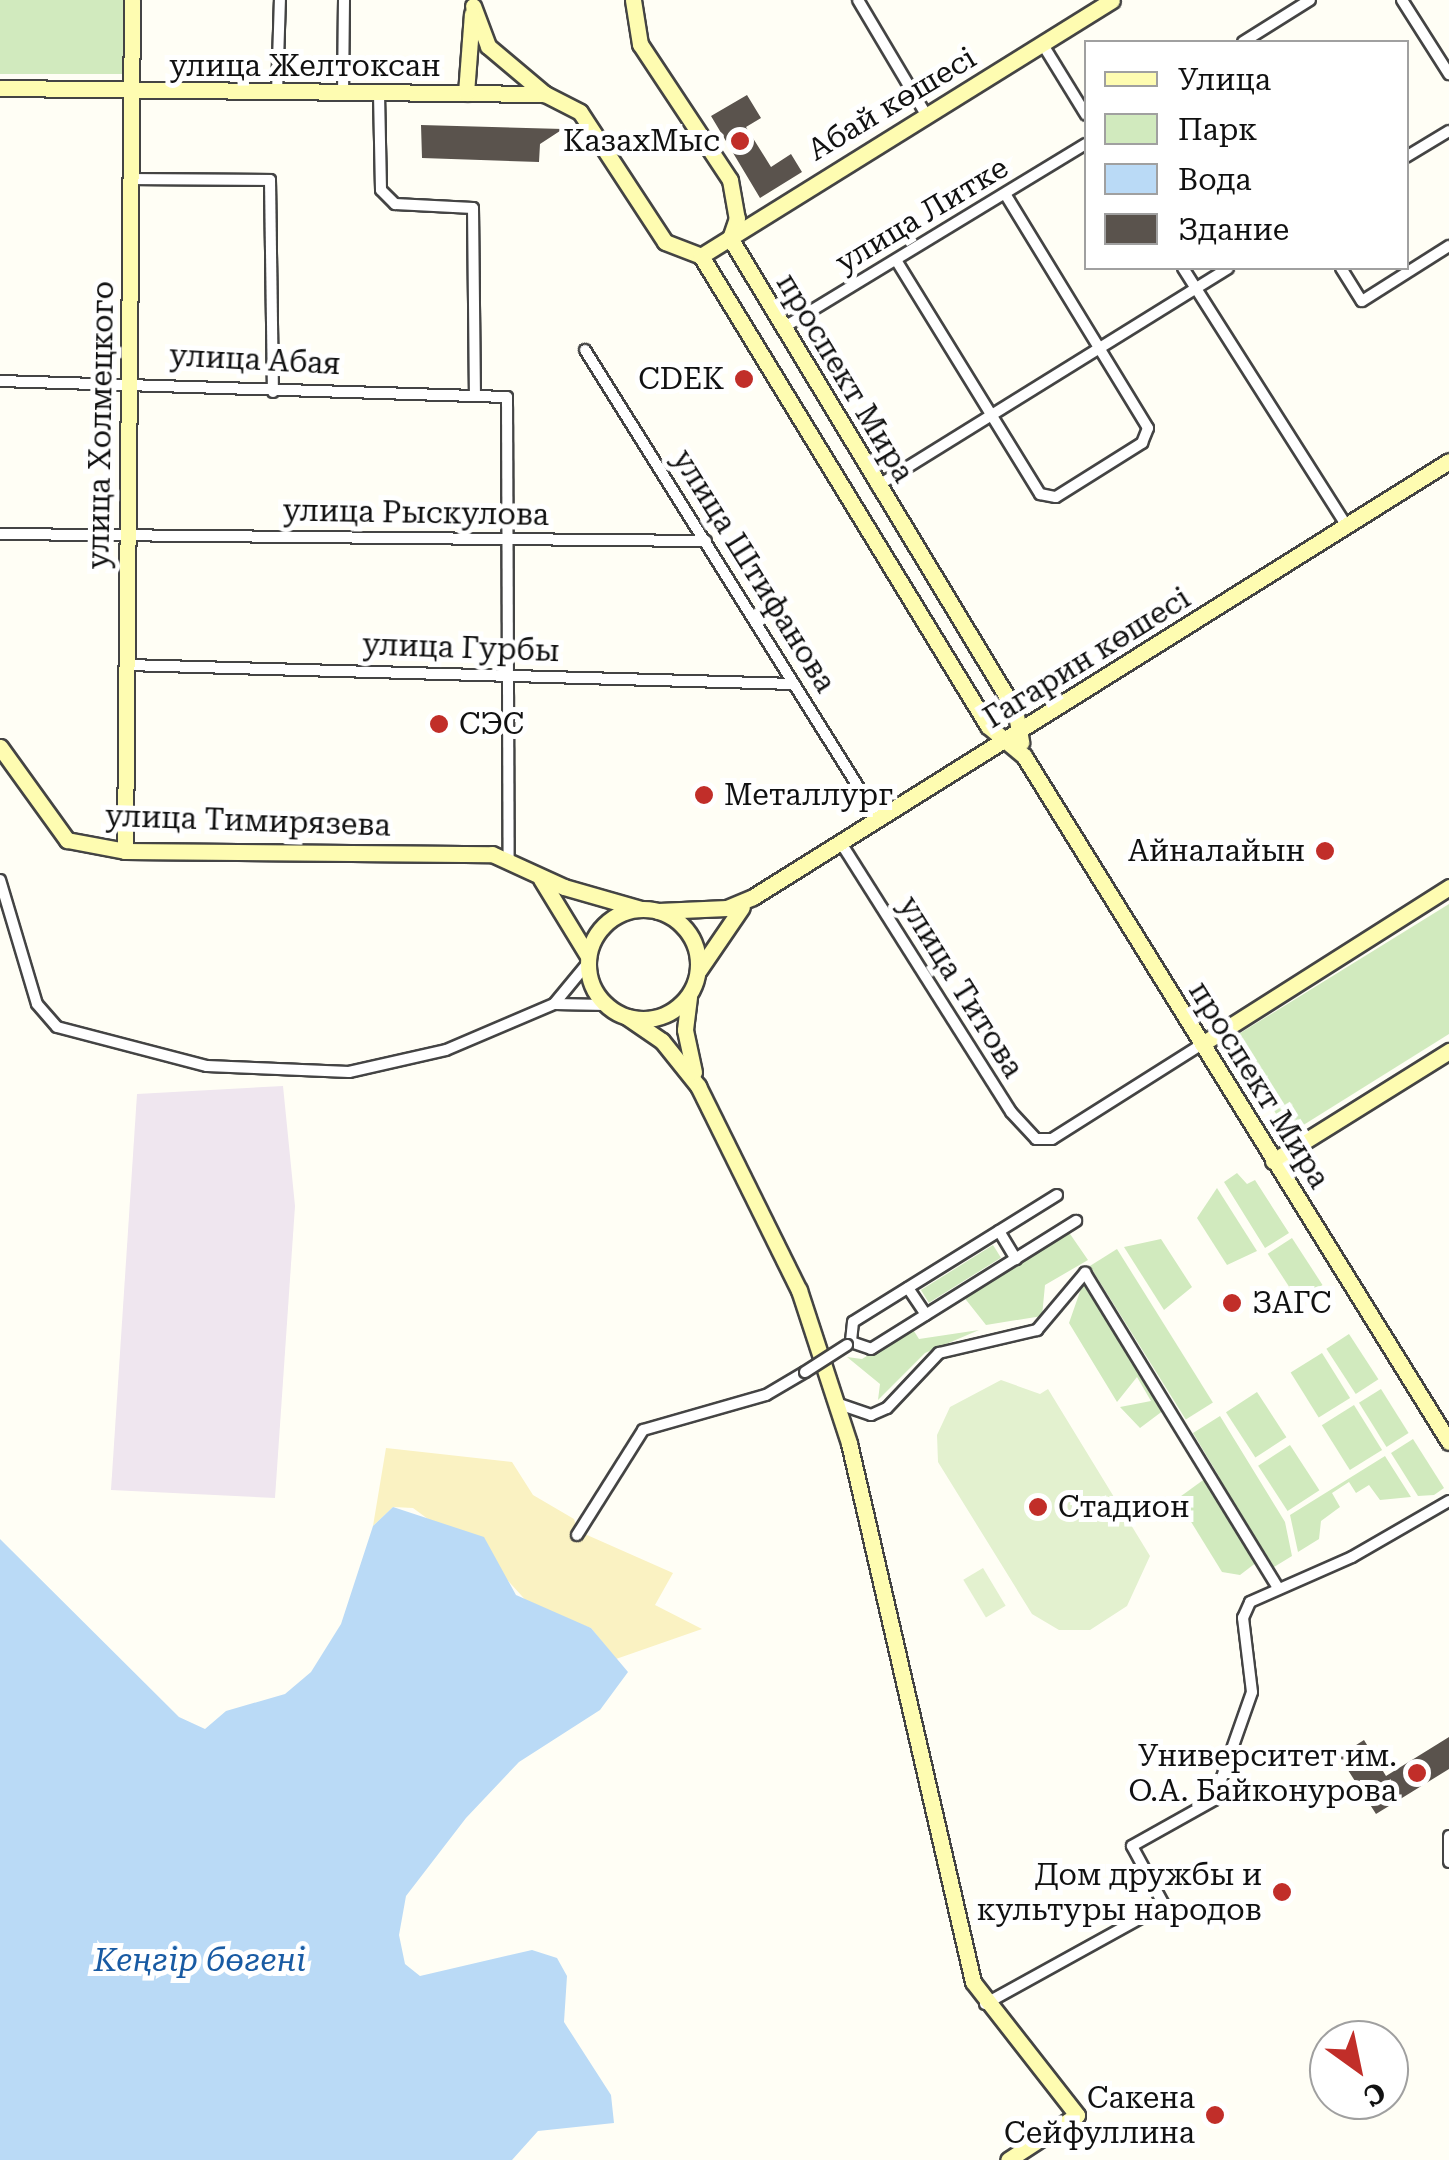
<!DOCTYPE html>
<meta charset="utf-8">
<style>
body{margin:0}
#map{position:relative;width:1449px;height:2160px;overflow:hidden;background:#fffef5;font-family:"Roboto Serif",serif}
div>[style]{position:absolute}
.industrial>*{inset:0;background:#efe6ef}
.green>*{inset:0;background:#d1eabe;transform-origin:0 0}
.sand>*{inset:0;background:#faf2c2}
.pitch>*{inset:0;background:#e3f1cf;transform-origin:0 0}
.water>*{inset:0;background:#badaf6}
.building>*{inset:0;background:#5a534d}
.roads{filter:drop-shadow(2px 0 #444) drop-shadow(-2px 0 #444) drop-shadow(0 2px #444) drop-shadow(0 -2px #444)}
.street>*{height:10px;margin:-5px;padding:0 5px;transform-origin:5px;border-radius:5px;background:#fff}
.secondary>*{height:15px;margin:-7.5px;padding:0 7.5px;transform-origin:7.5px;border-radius:7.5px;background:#fefcb1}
.secondary>.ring{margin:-7.5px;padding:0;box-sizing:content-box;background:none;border:15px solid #fefcb1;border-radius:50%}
.bridges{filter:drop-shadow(2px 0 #444) drop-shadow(-2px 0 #444) drop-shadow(0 2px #444) drop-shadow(0 -2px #444)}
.street-bridge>*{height:10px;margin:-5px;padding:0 5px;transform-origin:5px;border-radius:5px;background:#fff}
.dots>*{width:28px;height:28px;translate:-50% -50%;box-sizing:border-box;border:5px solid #fff;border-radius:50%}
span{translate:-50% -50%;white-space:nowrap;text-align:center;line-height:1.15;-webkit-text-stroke:10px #fff;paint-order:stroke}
.street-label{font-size:30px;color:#111}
.poi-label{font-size:30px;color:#111}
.right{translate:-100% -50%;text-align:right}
.left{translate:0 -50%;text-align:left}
.water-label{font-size:32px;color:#195ba3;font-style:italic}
.legend{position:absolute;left:1084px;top:40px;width:325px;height:230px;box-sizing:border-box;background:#fff;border:2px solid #a0a0a0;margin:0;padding:12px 18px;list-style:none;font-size:30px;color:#111}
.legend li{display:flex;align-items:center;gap:20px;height:50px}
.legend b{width:50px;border:2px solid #a0a0a0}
.north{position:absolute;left:1309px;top:2020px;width:100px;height:100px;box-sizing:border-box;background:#fff;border:2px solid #a0a0a0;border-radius:50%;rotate:147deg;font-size:28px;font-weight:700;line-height:40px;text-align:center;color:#111}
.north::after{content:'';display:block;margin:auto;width:35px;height:45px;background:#c12e29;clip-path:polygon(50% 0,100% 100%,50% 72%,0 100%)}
</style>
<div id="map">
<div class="industrial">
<i style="clip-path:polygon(283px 1086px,295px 1206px,275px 1498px,111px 1490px,137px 1094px)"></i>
</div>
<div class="green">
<i style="left:0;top:0;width:123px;height:74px"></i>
<i style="clip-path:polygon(1449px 904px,1449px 1034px,1289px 1134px,1229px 1040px)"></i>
<i style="clip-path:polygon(1237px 1173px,1247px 1184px,1255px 1180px,1289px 1233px,1265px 1248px,1224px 1182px)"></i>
<i style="clip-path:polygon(1217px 1188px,1257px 1251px,1227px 1265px,1197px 1218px)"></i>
<i style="clip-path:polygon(1068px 1231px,1088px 1260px,1045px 1285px,1042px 1316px,986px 1325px,963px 1296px)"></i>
<i style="left:1292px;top:1238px;width:56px;height:29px;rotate:57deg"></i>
<i style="clip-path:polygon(1161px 1239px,1192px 1287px,1164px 1310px,1124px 1247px)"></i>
<i style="left:993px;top:1245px;width:15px;height:85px;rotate:58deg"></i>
<i style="left:1117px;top:1249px;width:181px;height:32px;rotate:58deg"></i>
<i style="clip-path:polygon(1084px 1280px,1164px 1410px,1140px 1428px,1120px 1407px,1151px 1401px,1137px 1377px,1117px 1402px,1069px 1323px)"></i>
<i style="clip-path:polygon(912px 1328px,919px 1339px,979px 1330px,925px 1353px,878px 1400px,880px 1384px,847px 1357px,862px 1359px)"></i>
<i style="left:1349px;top:1334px;width:54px;height:27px;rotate:57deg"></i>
<i style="left:1322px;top:1353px;width:53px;height:37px;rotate:58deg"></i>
<i style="left:1381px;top:1389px;width:52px;height:26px;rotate:58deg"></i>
<i style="left:1257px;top:1392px;width:54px;height:37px;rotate:57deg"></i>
<i style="left:1354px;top:1405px;width:53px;height:38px;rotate:58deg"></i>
<i style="clip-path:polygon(1220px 1416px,1285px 1522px,1292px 1556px,1274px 1567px,1193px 1441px,1220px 1478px,1193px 1433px)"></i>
<i style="clip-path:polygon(1413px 1439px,1444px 1488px,1434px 1495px,1418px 1496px,1391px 1453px)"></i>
<i style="left:1290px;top:1445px;width:54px;height:38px;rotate:57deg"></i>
<i style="clip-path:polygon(1385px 1456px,1411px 1497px,1380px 1500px,1369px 1485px,1356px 1493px,1349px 1482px,1332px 1493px,1340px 1507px,1321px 1521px,1319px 1539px,1298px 1552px,1290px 1515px)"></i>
<i style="clip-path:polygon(1206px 1478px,1257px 1562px,1240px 1575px,1222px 1572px,1177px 1499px)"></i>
</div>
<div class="sand">
<i style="clip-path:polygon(386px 1448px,512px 1462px,533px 1495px,574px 1519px,578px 1531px,673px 1573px,655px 1605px,702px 1629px,616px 1659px,591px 1628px,531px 1606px,499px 1571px,413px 1508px,393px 1507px,373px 1526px)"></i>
</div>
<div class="pitch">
<i style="clip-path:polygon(1001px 1380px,1040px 1394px,1048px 1389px,1150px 1556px,1127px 1606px,1090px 1630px,1059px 1630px,1032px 1614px,938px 1462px,937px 1435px,950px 1407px)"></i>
<i style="left:983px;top:1568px;width:44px;height:23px;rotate:59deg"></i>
</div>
<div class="water">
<i style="clip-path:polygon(393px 1507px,484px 1537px,516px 1595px,591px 1628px,628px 1672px,600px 1710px,519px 1762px,466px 1818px,406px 1896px,399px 1935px,405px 1964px,420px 1976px,532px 1950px,557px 1958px,567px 1976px,564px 2022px,611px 2095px,614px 2123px,538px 2131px,512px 2160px,0 2160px,0 1539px,179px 1717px,205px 1729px,226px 1711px,285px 1694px,311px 1672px,341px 1624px,373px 1526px)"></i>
</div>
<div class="building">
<i style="clip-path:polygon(747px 95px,761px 118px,746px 127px,771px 167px,791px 154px,802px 172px,760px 198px,711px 116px)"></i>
<i style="clip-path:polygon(421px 125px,563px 129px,540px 144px,539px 162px,422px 158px)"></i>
<i style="clip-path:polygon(1449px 1737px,1449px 1769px,1376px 1814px,1339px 1756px,1364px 1740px,1386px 1776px)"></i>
</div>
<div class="roads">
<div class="street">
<i style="left:858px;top:0;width:135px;rotate:59.3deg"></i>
<i style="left:1402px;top:0;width:88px;rotate:57.6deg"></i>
<i style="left:1243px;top:42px;width:79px;rotate:-32.1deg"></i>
<i style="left:1043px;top:45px;width:82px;rotate:58.4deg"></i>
<i style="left:277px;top:93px;width:93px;rotate:-88.2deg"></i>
<i style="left:379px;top:94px;width:96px;rotate:88.8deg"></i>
<i style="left:381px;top:190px;width:20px;rotate:45deg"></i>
<i style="left:395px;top:204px;width:78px;rotate:2.9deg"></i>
<i style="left:473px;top:208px;width:186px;rotate:89.4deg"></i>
<i style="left:343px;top:95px;width:95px;rotate:-89.4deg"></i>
<i style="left:1406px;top:157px;width:50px;rotate:-31.2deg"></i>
<i style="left:132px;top:179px;width:138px;rotate:0.4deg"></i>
<i style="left:270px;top:180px;width:212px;rotate:89.2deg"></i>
<i style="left:896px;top:260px;width:275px;rotate:58.4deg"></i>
<i style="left:1040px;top:494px;width:16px;rotate:11deg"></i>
<i style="left:1056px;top:497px;width:102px;rotate:-32.1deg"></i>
<i style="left:1142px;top:443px;width:16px;rotate:-68deg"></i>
<i style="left:1148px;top:428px;width:274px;rotate:-121.4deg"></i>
<i style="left:1183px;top:268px;width:304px;rotate:57.6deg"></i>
<i style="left:1341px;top:268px;width:39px;rotate:58deg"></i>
<i style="left:1362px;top:301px;width:103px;rotate:-32.3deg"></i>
<i style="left:783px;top:328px;width:354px;rotate:-31.3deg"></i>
<i style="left:585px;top:350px;width:554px;rotate:57.97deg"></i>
<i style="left:0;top:381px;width:507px;rotate:1.81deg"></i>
<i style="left:507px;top:397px;width:461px;rotate:89.8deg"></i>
<i style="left:877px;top:486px;width:413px;rotate:-31.8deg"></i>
<i style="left:0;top:534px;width:706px;rotate:0.57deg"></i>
<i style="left:127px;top:665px;width:667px;rotate:1.63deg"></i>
<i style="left:841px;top:843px;width:318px;rotate:57.7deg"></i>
<i style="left:1011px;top:1112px;width:37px;rotate:47deg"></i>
<i style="left:1036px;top:1139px;width:16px"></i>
<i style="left:1052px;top:1139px;width:178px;rotate:-32.3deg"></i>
<i style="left:0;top:880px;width:129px;rotate:73.4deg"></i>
<i style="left:37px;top:1004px;width:30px;rotate:49deg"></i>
<i style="left:57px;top:1027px;width:155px;rotate:14.6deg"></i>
<i style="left:207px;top:1066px;width:142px;rotate:2.4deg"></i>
<i style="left:349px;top:1072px;width:99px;rotate:-12.8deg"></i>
<i style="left:446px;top:1050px;width:117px;rotate:-23.1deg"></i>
<i style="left:554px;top:1004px;width:52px;rotate:-50.5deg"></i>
<i style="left:555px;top:1004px;width:51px;rotate:1.1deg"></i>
<i style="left:1057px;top:1195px;width:240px;rotate:148.1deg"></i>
<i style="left:853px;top:1322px;width:20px;rotate:96deg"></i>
<i style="left:851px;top:1342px;width:21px;rotate:19deg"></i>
<i style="left:871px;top:1349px;width:242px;rotate:-32deg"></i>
<i style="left:999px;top:1231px;width:33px;rotate:59deg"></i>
<i style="left:908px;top:1288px;width:32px;rotate:56deg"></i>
<i style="left:839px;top:1404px;width:34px;rotate:19deg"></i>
<i style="left:871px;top:1415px;width:17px;rotate:-24deg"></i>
<i style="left:887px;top:1408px;width:76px;rotate:-46.6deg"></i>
<i style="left:939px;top:1353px;width:101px;rotate:-13.2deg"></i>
<i style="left:1037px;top:1330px;width:75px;rotate:-49.9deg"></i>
<i style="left:1085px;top:1273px;width:367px;rotate:58.5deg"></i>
<i style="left:577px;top:1535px;width:124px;rotate:-57.8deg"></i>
<i style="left:643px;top:1430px;width:128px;rotate:-15.9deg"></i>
<i style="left:766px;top:1395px;width:45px;rotate:-30.5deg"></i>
<i style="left:1449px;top:1836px;width:26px;rotate:90deg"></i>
<i style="left:985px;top:2004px;width:205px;rotate:-28.9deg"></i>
<i style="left:1164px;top:1905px;width:67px;rotate:-118.5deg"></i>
<i style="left:1132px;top:1846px;width:94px;rotate:-29.3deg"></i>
<i style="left:1214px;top:1800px;width:114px;rotate:-70.6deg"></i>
<i style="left:1252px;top:1692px;width:75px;rotate:-96.9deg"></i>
<i style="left:1243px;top:1618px;width:17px;rotate:-66deg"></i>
<i style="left:1250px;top:1602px;width:111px;rotate:-23.8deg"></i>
<i style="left:1352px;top:1557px;width:112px;rotate:-30deg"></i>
</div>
<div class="secondary">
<i style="left:633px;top:0;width:45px;rotate:81deg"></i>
<i style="left:640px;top:44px;width:163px;rotate:56.5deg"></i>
<i style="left:730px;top:180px;width:39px;rotate:80deg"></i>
<i style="left:737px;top:218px;width:21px;rotate:109deg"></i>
<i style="left:730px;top:238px;width:551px;rotate:58.88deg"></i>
<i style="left:1015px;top:710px;width:33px;rotate:79deg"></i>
<i style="left:473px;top:6px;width:43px;rotate:69.4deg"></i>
<i style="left:488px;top:46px;width:75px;rotate:40.1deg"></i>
<i style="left:0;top:88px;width:545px;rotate:0.63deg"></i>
<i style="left:545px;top:94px;width:39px;rotate:27deg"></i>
<i style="left:580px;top:112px;width:155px;rotate:56.8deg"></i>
<i style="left:665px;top:242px;width:39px;rotate:21deg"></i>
<i style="left:466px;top:93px;width:79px;rotate:-85.7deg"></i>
<i style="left:701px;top:256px;width:551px;rotate:58.59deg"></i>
<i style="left:988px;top:726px;width:47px;rotate:39.8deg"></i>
<i style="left:1024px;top:756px;width:807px;rotate:58.22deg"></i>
<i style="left:701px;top:256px;width:484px;rotate:-31.9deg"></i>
<i style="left:0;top:747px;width:115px;rotate:54.2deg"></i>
<i style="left:67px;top:840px;width:59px;rotate:10.7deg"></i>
<i style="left:125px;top:851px;width:367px;rotate:0.5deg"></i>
<i style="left:492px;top:854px;width:79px;rotate:24.6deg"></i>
<i style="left:564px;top:887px;width:80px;rotate:15.9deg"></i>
<i style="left:125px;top:851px;width:851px;rotate:-89.53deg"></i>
<i style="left:541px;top:879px;width:90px;rotate:58.6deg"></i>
<i class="ring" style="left:588px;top:909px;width:95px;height:95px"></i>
<i style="left:658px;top:911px;width:69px;rotate:-2.5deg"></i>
<i style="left:727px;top:908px;width:28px;rotate:-23deg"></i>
<i style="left:753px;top:897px;width:821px;rotate:-32.06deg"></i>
<i style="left:699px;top:970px;width:76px;rotate:-55.7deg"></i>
<i style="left:689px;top:997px;width:33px;rotate:97deg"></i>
<i style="left:685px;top:1030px;width:43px;rotate:77.9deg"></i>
<i style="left:627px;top:1017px;width:42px;rotate:34.4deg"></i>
<i style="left:662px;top:1041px;width:58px;rotate:51.3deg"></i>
<i style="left:698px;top:1086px;width:228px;rotate:63.7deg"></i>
<i style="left:799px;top:1290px;width:161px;rotate:71.9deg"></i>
<i style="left:849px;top:1443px;width:553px;rotate:77.04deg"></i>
<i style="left:973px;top:1982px;width:169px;rotate:52deg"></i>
<i style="left:1077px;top:2115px;width:82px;rotate:146.9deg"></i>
<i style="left:1202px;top:1044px;width:293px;rotate:-32.4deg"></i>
<i style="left:1273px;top:1161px;width:208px;rotate:-32deg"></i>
</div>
</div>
<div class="bridges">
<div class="street-bridge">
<i style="left:805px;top:1372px;width:50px;rotate:-32.7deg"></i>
</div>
</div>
<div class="dots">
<i style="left:740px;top:141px;background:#c12e29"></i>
<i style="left:744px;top:379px;background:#c12e29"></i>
<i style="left:439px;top:724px;background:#c12e29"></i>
<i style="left:704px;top:795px;background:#c12e29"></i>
<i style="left:1325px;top:851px;background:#c12e29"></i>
<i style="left:1232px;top:1303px;background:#c12e29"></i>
<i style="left:1038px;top:1507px;background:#c12e29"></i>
<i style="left:1417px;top:1773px;background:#c12e29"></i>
<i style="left:1282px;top:1892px;background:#c12e29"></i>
<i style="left:1215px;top:2115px;background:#c12e29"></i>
</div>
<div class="street-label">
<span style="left:305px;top:66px">улица Желтоксан</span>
<span style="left:892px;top:104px;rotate:-31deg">Абай көшесі</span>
<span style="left:922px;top:215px;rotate:-31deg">улица Литке</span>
<span style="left:255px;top:360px;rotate:3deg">улица Абая</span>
<span style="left:845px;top:378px;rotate:59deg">проспект Мира</span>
<span style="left:101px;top:425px;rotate:-89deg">улица Холмецкого</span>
<span style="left:416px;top:513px;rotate:1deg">улица Рыскулова</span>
<span style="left:754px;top:571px;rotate:58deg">улица Штифанова</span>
<span style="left:461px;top:648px;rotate:2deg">улица Гурбы</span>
<span style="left:1087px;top:658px;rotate:-32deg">Гагарин көшесі</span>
<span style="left:248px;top:821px;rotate:2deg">улица Тимирязева</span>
<span style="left:961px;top:987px;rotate:58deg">улица Титова</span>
<span style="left:1259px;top:1085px;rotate:58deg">проспект Мира</span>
</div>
<div class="poi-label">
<span class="right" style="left:720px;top:141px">КазахМыс</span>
<span class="right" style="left:724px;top:379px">CDEK</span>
<span class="left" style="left:459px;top:724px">СЭС</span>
<span class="left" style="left:724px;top:795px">Металлург</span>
<span class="right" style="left:1305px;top:851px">Айналайын</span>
<span class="left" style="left:1252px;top:1303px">ЗАГС</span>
<span class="left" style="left:1058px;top:1507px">Стадион</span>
<span class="right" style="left:1397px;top:1773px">Университет им.<br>О.А. Байконурова</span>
<span class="right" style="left:1262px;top:1892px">Дом дружбы и<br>культуры народов</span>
<span class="right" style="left:1195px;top:2115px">Сакена<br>Сейфуллина</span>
</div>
<div class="water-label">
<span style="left:200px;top:1960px">Кеңгір бөгені</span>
</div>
<ul class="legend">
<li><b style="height:12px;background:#fefcb1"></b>Улица</li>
<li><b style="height:28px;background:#d1eabe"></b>Парк</li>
<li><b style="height:28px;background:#badaf6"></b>Вода</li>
<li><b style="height:28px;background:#5a534d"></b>Здание</li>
</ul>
<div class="north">С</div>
</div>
